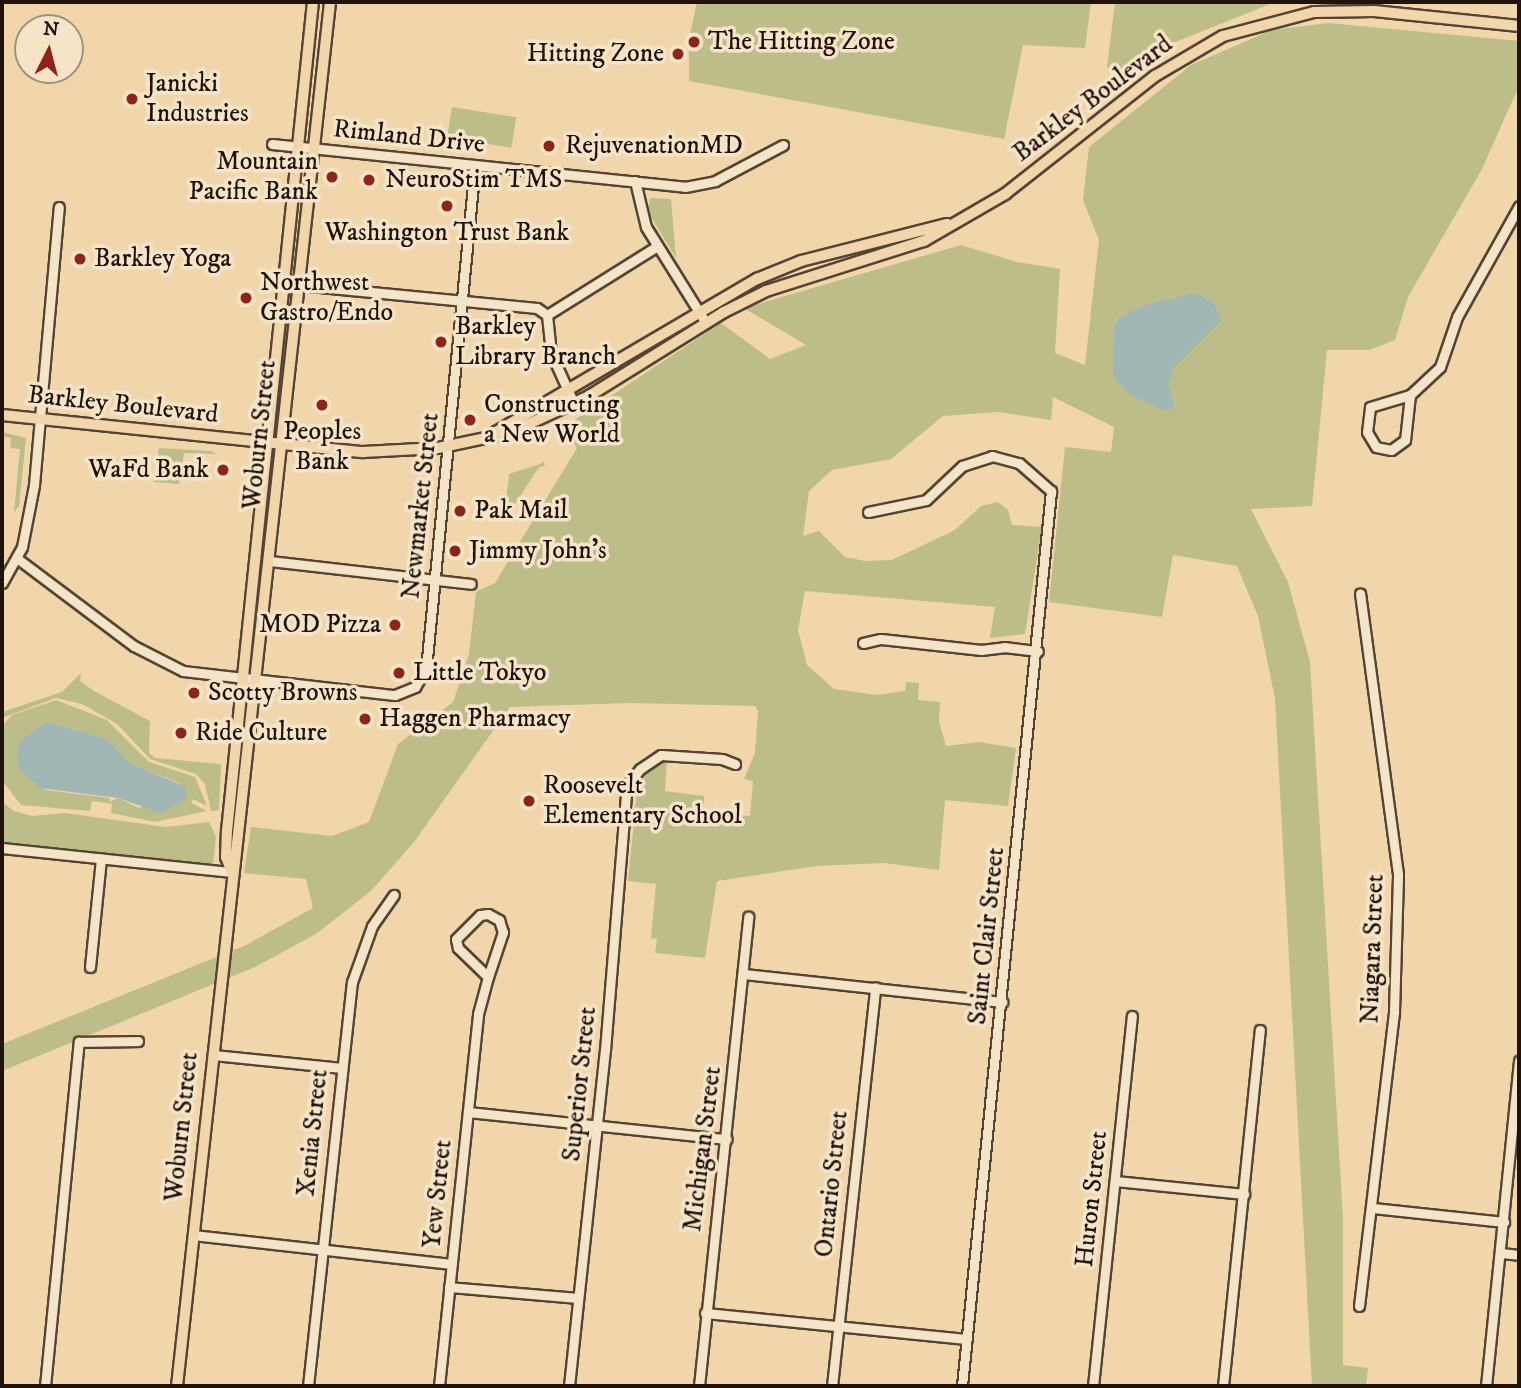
<!DOCTYPE html>
<style>
body{margin:0}
#map{position:relative;width:1521px;height:1388px;overflow:hidden;background:#f1d6ac;font-family:"IM FELL DW Pica",serif}
div>[style]{position:absolute}
.green>*{inset:0;background:#bcbd88;transform-origin:0 0}
.water>*{inset:0;background:#9fb6b4}
.roads{filter:drop-shadow(2px 0 #554434) drop-shadow(-2px 0 #554434) drop-shadow(0 2px #554434) drop-shadow(0 -2px #554434)}
.minor>*{height:9px;margin:-4.5px;padding:0 4.5px;transform-origin:4.5px;border-radius:4.5px;background:#f6e4c9}
.major>*{height:10px;margin:-5px;padding:0 5px;transform-origin:5px;border-radius:5px;background:#f1d6ac}
.dots>*{width:19px;height:19px;translate:-50% -50%;box-sizing:border-box;border:4px solid #f6e4c9;border-radius:50%}
span{translate:-50% -50%;white-space:nowrap;text-align:center;line-height:1.15;-webkit-text-stroke:7px #f6e4c9;paint-order:stroke}
.poi-label{font-size:26px;color:#21130c}
.left{translate:0 -50%;text-align:left}
.right{translate:-100% -50%;text-align:right}
.street-label{font-size:26px;color:#21130c}
.frame{position:absolute;inset:0;border:4px solid #21130c;pointer-events:none}
.north{position:absolute;left:14px;top:14px;width:70px;height:70px;box-sizing:border-box;background:#f6e4c9;border:2px solid #a1907d;border-radius:50%;rotate:6deg;font-size:19px;font-weight:700;line-height:28px;text-align:center;color:#21130c}
.north::after{content:'';display:block;margin:auto;width:24px;height:32px;background:#8f2418;clip-path:polygon(50% 0,100% 100%,50% 72%,0 100%)}
</style>
<div id="map">
<div class="green">
<i style="clip-path:polygon(697px 2px,1091px 2px,1085px 48px,1023px 45px,1004px 139px,689px 81px,689px 39px)"></i>
<i style="clip-path:polygon(1115px 2px,1275px 2px,1168px 45px,1119px 75px,1107px 67px)"></i>
<i style="clip-path:polygon(1328px 23px,1519px 41px,1519px 86px,1482px 169px,1408px 297px,1395px 340px,1369px 350px,1327px 350px,1312px 506px,1251px 509px,1288px 582px,1310px 662px,1343px 1217px,1343px 1365px,1368px 1368px,1366px 1386px,1312px 1386px,1275px 699px,1258px 616px,1237px 566px,1173px 555px,1162px 617px,1049px 602px,1065px 447px,1111px 452px,1114px 427px,1053px 397px,1051px 420px,998px 412px,943px 416px,891px 459px,832px 470px,809px 491px,803px 536px,819px 531px,845px 557px,865px 561px,892px 560px,955px 530px,981px 506px,998px 502px,1008px 510px,1012px 525px,1042px 527px,1025px 634px,990px 638px,995px 607px,805px 591px,798px 630px,807px 665px,834px 689px,877px 695px,905px 691px,906px 682px,919px 683px,918px 700px,940px 702px,939px 722px,946px 746px,979px 742px,1016px 748px,1008px 806px,945px 800px,939px 870px,884px 863px,817px 866px,717px 881px,705px 958px,655px 953px,657px 939px,651px 938px,656px 884px,628px 881px,637px 792px,647px 772px,667px 759px,665px 791px,704px 796px,704px 812px,750px 816px,753px 781px,744px 779px,755px 753px,758px 711px,755px 706px,630px 703px,510px 707px,414px 842px,371px 891px,316px 934px,255px 967px,2px 1071px,2px 1044px,246px 945px,313px 908px,306px 879px,244px 873px,251px 827px,332px 836px,369px 822px,398px 744px,453px 702px,469px 654px,476px 592px,495px 583px,577px 448px,564px 427px,721px 323px,770px 359px,806px 345px,744px 308px,961px 245px,1017px 262px,1060px 269px,1055px 353px,1085px 365px,1099px 240px,1083px 200px,1089px 147px,1191px 65px,1272px 30px)"></i>
<i style="left:452px;top:107px;width:65px;height:31px;rotate:9deg"></i>
<i style="clip-path:polygon(650px 198px,671px 199px,676px 258px,648px 212px)"></i>
<i style="clip-path:polygon(2px 432px,26px 438px,19px 506px,14px 512px,20px 449px,10px 448px,11px 438px,2px 437px)"></i>
<i style="clip-path:polygon(159px 448px,211px 451px,217px 454px,184px 453px,179px 484px,154px 482px)"></i>
<i style="clip-path:polygon(542px 458px,545px 466px,539px 467px,504px 521px,509px 474px,543px 463px)"></i>
<i style="clip-path:polygon(81px 673px,80px 681px,94px 691px,150px 721px,149px 753px,155px 758px,221px 764px,219px 810px,211px 811px,205px 784px,196px 774px,150px 759px,117px 724px,82px 704px,56px 698px,2px 718px,2px 712px,62px 692px)"></i>
<i style="clip-path:polygon(evenodd,56px 700px,107px 720px,149px 762px,195px 777px,207px 806px,193px 799px,191px 803px,207px 811px,155px 822px,111px 813px,112px 804px,92px 801px,90px 811px,21px 805px,4px 783px,2px 726px,12px 715px,56px 700px,47px 722px,107px 739px,130px 763px,181px 784px,139px 808px,118px 798px,110px 802px,110px 798px,46px 790px,19px 767px,22px 739px,47px 722px)"></i>
<i style="clip-path:polygon(2px 802px,14px 811px,32px 816px,65px 813px,166px 827px,209px 822px,216px 837px,213px 865px,2px 842px)"></i>
</div>
<div class="water">
<i style="clip-path:polygon(1195px 293px,1214px 303px,1221px 320px,1173px 368px,1168px 384px,1174px 407px,1166px 411px,1131px 395px,1113px 377px,1114px 327px,1120px 317px,1143px 306px)"></i>
<i style="clip-path:polygon(47px 722px,107px 739px,130px 763px,186px 787px,186px 799px,161px 813px,118px 798px,40px 788px,19px 768px,17px 752px,22px 739px)"></i>
</div>
<div class="roads">
<div class="minor">
<i style="left:272px;top:144px;width:415px;rotate:5.9deg"></i>
<i style="left:685px;top:187px;width:31px;rotate:-11deg"></i>
<i style="left:715px;top:181px;width:77px;rotate:-27.9deg"></i>
<i style="left:635px;top:181px;width:47px;rotate:76.6deg"></i>
<i style="left:646px;top:227px;width:113px;rotate:58deg"></i>
<i style="left:299px;top:285px;width:239px;rotate:5.5deg"></i>
<i style="left:537px;top:308px;width:12px;rotate:35deg"></i>
<i style="left:547px;top:315px;width:38px;rotate:84deg"></i>
<i style="left:551px;top:353px;width:56px;rotate:65.7deg"></i>
<i style="left:547px;top:315px;width:128px;rotate:-32deg"></i>
<i style="left:1410px;top:395px;width:41px;rotate:-43deg"></i>
<i style="left:1440px;top:367px;width:53px;rotate:-71.2deg"></i>
<i style="left:1457px;top:317px;width:127px;rotate:-60.8deg"></i>
<i style="left:1410px;top:395px;width:45px;rotate:96.3deg"></i>
<i style="left:1405px;top:440px;width:17px;rotate:144deg"></i>
<i style="left:1391px;top:450px;width:15px;rotate:-169deg"></i>
<i style="left:1376px;top:447px;width:17px;rotate:-121deg"></i>
<i style="left:1367px;top:432px;width:25px;rotate:-83deg"></i>
<i style="left:1370px;top:407px;width:42px;rotate:-16.7deg"></i>
<i style="left:868px;top:512px;width:59px;rotate:-11.7deg"></i>
<i style="left:926px;top:500px;width:50px;rotate:-43.4deg"></i>
<i style="left:962px;top:466px;width:32px;rotate:-18deg"></i>
<i style="left:992px;top:456px;width:28px;rotate:15deg"></i>
<i style="left:1019px;top:463px;width:43px;rotate:41.2deg"></i>
<i style="left:1051px;top:491px;width:899px;rotate:95.68deg"></i>
<i style="left:18px;top:559px;width:145px;rotate:36.9deg"></i>
<i style="left:134px;top:646px;width:55px;rotate:27deg"></i>
<i style="left:183px;top:671px;width:213px;rotate:6.5deg"></i>
<i style="left:395px;top:695px;width:22px;rotate:-22deg"></i>
<i style="left:415px;top:687px;width:21px;rotate:-59deg"></i>
<i style="left:426px;top:669px;width:506px;rotate:-84.45deg"></i>
<i style="left:270px;top:561px;width:202px;rotate:6.5deg"></i>
<i style="left:2px;top:583px;width:41px;rotate:-60.9deg"></i>
<i style="left:22px;top:547px;width:63px;rotate:-79deg"></i>
<i style="left:34px;top:485px;width:279px;rotate:-84.9deg"></i>
<i style="left:863px;top:643px;width:18px;rotate:-13deg"></i>
<i style="left:881px;top:639px;width:101px;rotate:6.3deg"></i>
<i style="left:981px;top:650px;width:23px;rotate:-7deg"></i>
<i style="left:1004px;top:647px;width:34px;rotate:7deg"></i>
<i style="left:2px;top:848px;width:231px;rotate:6deg"></i>
<i style="left:90px;top:967px;width:109px;rotate:-84.2deg"></i>
<i style="left:744px;top:974px;width:260px;rotate:6.2deg"></i>
<i style="left:213px;top:1055px;width:130px;rotate:5.8deg"></i>
<i style="left:468px;top:1112px;width:260px;rotate:6deg"></i>
<i style="left:1115px;top:1181px;width:130px;rotate:5.8deg"></i>
<i style="left:1373px;top:1208px;width:132px;rotate:6.1deg"></i>
<i style="left:193px;top:1235px;width:260px;rotate:6.4deg"></i>
<i style="left:1501px;top:1253px;width:18px;rotate:6deg"></i>
<i style="left:449px;top:1287px;width:128px;rotate:4.9deg"></i>
<i style="left:1359px;top:1306px;width:297px;rotate:-83.2deg"></i>
<i style="left:1394px;top:1011px;width:137px;rotate:-88.3deg"></i>
<i style="left:1398px;top:874px;width:283px;rotate:-97.7deg"></i>
<i style="left:705px;top:1313px;width:263px;rotate:5.7deg"></i>
<i style="left:45px;top:1386px;width:346px;rotate:-84.4deg"></i>
<i style="left:79px;top:1042px;width:59px;rotate:-1deg"></i>
<i style="left:308px;top:1386px;width:406px;rotate:-83.8deg"></i>
<i style="left:352px;top:982px;width:59px;rotate:-70.3deg"></i>
<i style="left:372px;top:926px;width:38px;rotate:-55deg"></i>
<i style="left:439px;top:1386px;width:374px;rotate:-84deg"></i>
<i style="left:478px;top:1014px;width:38px;rotate:-75deg"></i>
<i style="left:488px;top:977px;width:42px;rotate:-136deg"></i>
<i style="left:458px;top:948px;width:9px;rotate:-103deg"></i>
<i style="left:456px;top:939px;width:34px;rotate:-45deg"></i>
<i style="left:480px;top:915px;width:8px;rotate:-7deg"></i>
<i style="left:488px;top:914px;width:13px;rotate:29deg"></i>
<i style="left:499px;top:920px;width:13px;rotate:72deg"></i>
<i style="left:503px;top:932px;width:47px;rotate:108.4deg"></i>
<i style="left:569px;top:1386px;width:338px;rotate:-83.9deg"></i>
<i style="left:605px;top:1050px;width:266px;rotate:-85.3deg"></i>
<i style="left:627px;top:785px;width:21px;rotate:-51deg"></i>
<i style="left:640px;top:769px;width:25px;rotate:-34deg"></i>
<i style="left:661px;top:755px;width:61px;rotate:3.8deg"></i>
<i style="left:722px;top:759px;width:14px;rotate:21deg"></i>
<i style="left:699px;top:1386px;width:472px;rotate:-84deg"></i>
<i style="left:832px;top:1386px;width:401px;rotate:-83.8deg"></i>
<i style="left:1093px;top:1386px;width:372px;rotate:-84deg"></i>
<i style="left:1223px;top:1386px;width:358px;rotate:-84.1deg"></i>
<i style="left:1486px;top:1386px;width:327px;rotate:-84.2deg"></i>
</div>
<div class="major">
<i style="left:2px;top:415px;width:363px;rotate:5.9deg"></i>
<i style="left:363px;top:452px;width:75px;rotate:-3.1deg"></i>
<i style="left:438px;top:448px;width:73px;rotate:-11.9deg"></i>
<i style="left:509px;top:433px;width:88px;rotate:-24.8deg"></i>
<i style="left:589px;top:396px;width:159px;rotate:-31.9deg"></i>
<i style="left:724px;top:312px;width:47px;rotate:-26.6deg"></i>
<i style="left:766px;top:291px;width:166px;rotate:-17.6deg"></i>
<i style="left:924px;top:241px;width:94px;rotate:-30.1deg"></i>
<i style="left:1005px;top:194px;width:191px;rotate:-38.2deg"></i>
<i style="left:1155px;top:76px;width:79px;rotate:-30.5deg"></i>
<i style="left:1223px;top:36px;width:94px;rotate:-14.8deg"></i>
<i style="left:1314px;top:12px;width:60px;rotate:-1deg"></i>
<i style="left:1374px;top:11px;width:146px;rotate:5.9deg"></i>
<i style="left:489px;top:436px;width:311px;rotate:-30.4deg"></i>
<i style="left:757px;top:279px;width:48px;rotate:-22.2deg"></i>
<i style="left:801px;top:261px;width:151px;rotate:-14.2deg"></i>
<i style="left:232px;top:872px;width:16px;rotate:-112deg"></i>
<i style="left:226px;top:857px;width:26px;rotate:-88deg"></i>
<i style="left:227px;top:831px;width:833px;rotate:-84.08deg"></i>
<i style="left:177px;top:1386px;width:1392px;rotate:-83.69deg"></i>
</div>
</div>
<div class="dots">
<i style="left:694px;top:42px;background:#8f2418"></i>
<i style="left:678px;top:54px;background:#8f2418"></i>
<i style="left:132px;top:99px;background:#8f2418"></i>
<i style="left:549px;top:146px;background:#8f2418"></i>
<i style="left:332px;top:177px;background:#8f2418"></i>
<i style="left:369px;top:180px;background:#8f2418"></i>
<i style="left:447px;top:206px;background:#8f2418"></i>
<i style="left:80px;top:259px;background:#8f2418"></i>
<i style="left:246px;top:298px;background:#8f2418"></i>
<i style="left:441px;top:342px;background:#8f2418"></i>
<i style="left:322px;top:405px;background:#8f2418"></i>
<i style="left:470px;top:420px;background:#8f2418"></i>
<i style="left:223px;top:470px;background:#8f2418"></i>
<i style="left:460px;top:511px;background:#8f2418"></i>
<i style="left:455px;top:551px;background:#8f2418"></i>
<i style="left:395px;top:625px;background:#8f2418"></i>
<i style="left:399px;top:673px;background:#8f2418"></i>
<i style="left:194px;top:693px;background:#8f2418"></i>
<i style="left:365px;top:719px;background:#8f2418"></i>
<i style="left:181px;top:733px;background:#8f2418"></i>
<i style="left:529px;top:801px;background:#8f2418"></i>
</div>
<div class="poi-label">
<span class="left" style="left:708px;top:42px">The Hitting Zone</span>
<span class="right" style="left:664px;top:54px">Hitting Zone</span>
<span class="left" style="left:146px;top:99px">Janicki<br>Industries</span>
<span class="left" style="left:565px;top:146px">RejuvenationMD</span>
<span class="right" style="left:318px;top:177px">Mountain<br>Pacific Bank</span>
<span class="left" style="left:385px;top:180px">NeuroStim TMS</span>
<span style="left:447px;top:233px">Washington Trust Bank</span>
<span class="left" style="left:94px;top:259px">Barkley Yoga</span>
<span class="left" style="left:260px;top:298px">Northwest<br>Gastro/Endo</span>
<span class="left" style="left:455px;top:342px">Barkley<br>Library Branch</span>
<span class="left" style="left:484px;top:420px">Constructing<br>a New World</span>
<span style="left:322px;top:447px">Peoples<br>Bank</span>
<span class="right" style="left:209px;top:470px">WaFd Bank</span>
<span class="left" style="left:474px;top:511px">Pak Mail</span>
<span class="left" style="left:469px;top:551px">Jimmy John's</span>
<span class="right" style="left:381px;top:625px">MOD Pizza</span>
<span class="left" style="left:413px;top:673px">Little Tokyo</span>
<span class="left" style="left:208px;top:693px">Scotty Browns</span>
<span class="left" style="left:379px;top:719px">Haggen Pharmacy</span>
<span class="left" style="left:195px;top:733px">Ride Culture</span>
<span class="left" style="left:543px;top:801px">Roosevelt<br>Elementary School</span>
</div>
<div class="street-label">
<span style="left:1093px;top:99px;rotate:-37deg">Barkley Boulevard</span>
<span style="left:409px;top:137px;rotate:6deg">Rimland Drive</span>
<span style="left:123px;top:405px;rotate:6deg">Barkley Boulevard</span>
<span style="left:260px;top:435px;rotate:-84deg">Woburn Street</span>
<span style="left:421px;top:506px;rotate:-84deg">Newmarket Street</span>
<span style="left:987px;top:936px;rotate:-84deg">Saint Clair Street</span>
<span style="left:1373px;top:949px;rotate:-88deg">Niagara Street</span>
<span style="left:580px;top:1084px;rotate:-84deg">Superior Street</span>
<span style="left:182px;top:1127px;rotate:-84deg">Woburn Street</span>
<span style="left:313px;top:1133px;rotate:-84deg">Xenia Street</span>
<span style="left:703px;top:1149px;rotate:-83deg">Michigan Street</span>
<span style="left:832px;top:1184px;rotate:-84deg">Ontario Street</span>
<span style="left:438px;top:1194px;rotate:-84deg">Yew Street</span>
<span style="left:1092px;top:1199px;rotate:-84deg">Huron Street</span>
</div>
<div class="frame"></div>
<div class="north">N</div>
</div>
